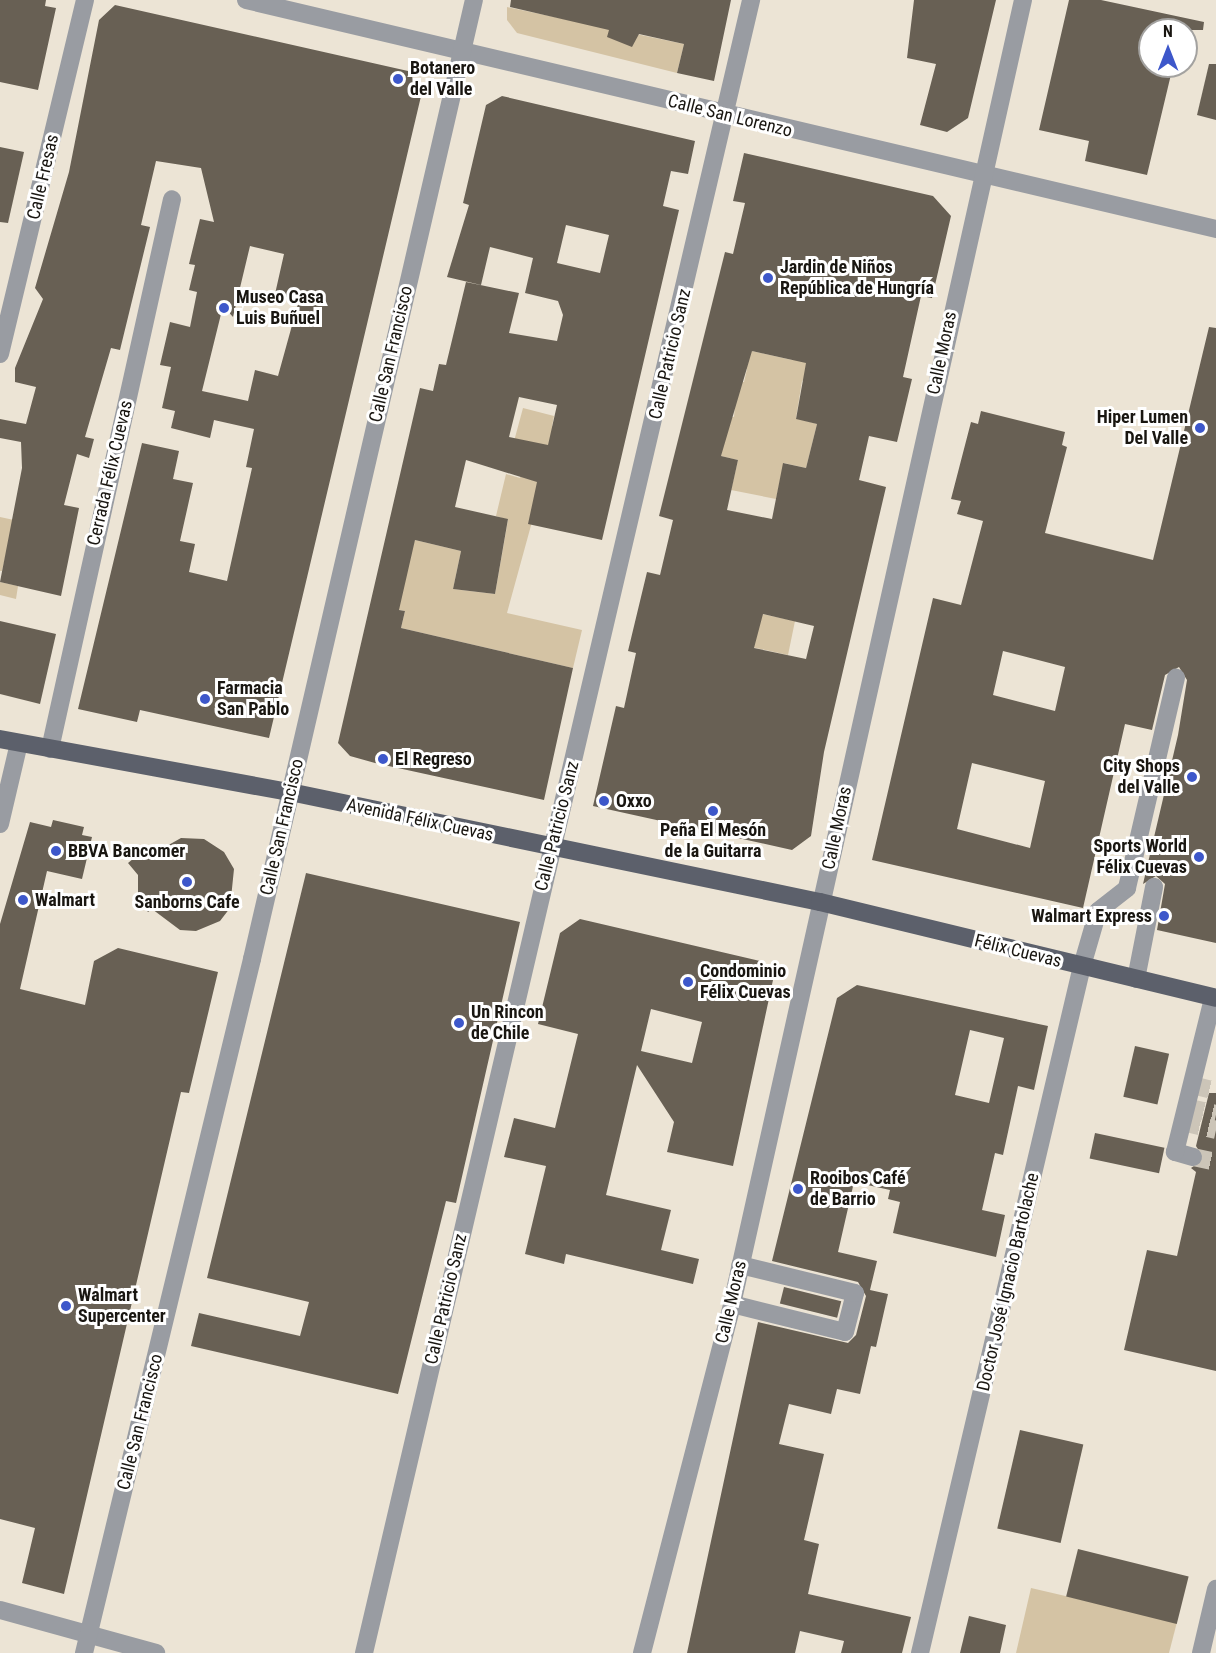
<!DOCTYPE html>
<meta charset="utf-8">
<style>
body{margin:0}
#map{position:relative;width:1216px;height:1653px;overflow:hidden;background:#ece4d5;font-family:"Roboto Condensed",sans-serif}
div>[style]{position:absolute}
.green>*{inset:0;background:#d4c3a4}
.building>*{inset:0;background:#686054;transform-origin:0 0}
.minor-tunnel>*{height:18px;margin-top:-9px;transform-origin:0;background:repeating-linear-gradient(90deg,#ccc5b8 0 18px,transparent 0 27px)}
.minor>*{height:18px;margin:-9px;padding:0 9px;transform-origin:9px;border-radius:9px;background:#999ca2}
.major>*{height:18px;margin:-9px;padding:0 9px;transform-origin:9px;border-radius:9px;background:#5c606b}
.dots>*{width:16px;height:16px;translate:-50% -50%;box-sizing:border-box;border:3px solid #fff;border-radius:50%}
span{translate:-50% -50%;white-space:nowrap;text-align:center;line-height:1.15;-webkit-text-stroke:6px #fff;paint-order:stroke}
.poi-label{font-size:18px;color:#191611;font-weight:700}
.left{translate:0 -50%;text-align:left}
.right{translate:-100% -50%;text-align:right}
.street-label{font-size:18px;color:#191611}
.north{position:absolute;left:1138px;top:18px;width:60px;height:60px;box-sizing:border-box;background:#fff;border:2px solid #a3a2a0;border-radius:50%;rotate:0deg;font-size:16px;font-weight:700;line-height:24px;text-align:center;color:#191611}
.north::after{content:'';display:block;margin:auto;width:21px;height:27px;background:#3d57ca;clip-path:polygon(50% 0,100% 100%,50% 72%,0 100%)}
</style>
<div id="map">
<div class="green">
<i style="clip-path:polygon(507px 7px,684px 44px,677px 73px,517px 33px,507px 20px)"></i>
<i style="clip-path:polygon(860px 336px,802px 381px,796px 418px,817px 424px,806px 468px,784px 463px,776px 499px,731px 490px,738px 460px,721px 456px,726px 416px,734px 417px,737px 381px,744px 382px,747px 369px,702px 358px,706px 341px,792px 360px,793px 352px)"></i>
<i style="clip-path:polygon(523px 408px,554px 416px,552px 426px,558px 427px,507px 613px,582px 630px,573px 668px,401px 628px,405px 611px,382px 606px,415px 540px,461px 551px,453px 589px,495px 594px,508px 520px,496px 516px,506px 474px,520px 478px,527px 449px,513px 445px)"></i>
<i style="clip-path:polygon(0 517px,14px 520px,2px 571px,0 571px)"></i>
<i style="clip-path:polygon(0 582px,18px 586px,16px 599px,0 595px)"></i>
<i style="clip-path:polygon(762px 614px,795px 621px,788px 655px,702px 636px)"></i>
<i style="clip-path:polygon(1031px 1588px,1177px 1622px,1169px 1653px,1016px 1653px)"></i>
</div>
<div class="building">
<i style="clip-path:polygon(0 0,46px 0,45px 6px,56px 8px,38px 90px,0 82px)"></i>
<i style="clip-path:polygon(511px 0,731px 0,714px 81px,677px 73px,684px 44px,639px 34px,632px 47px,607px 37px,609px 30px,510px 7px)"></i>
<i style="clip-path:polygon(914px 0,996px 0,968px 118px,947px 132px,920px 125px,936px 64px,907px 58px)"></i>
<i style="clip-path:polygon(1069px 0,1101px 0,1204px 22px,1203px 30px,1150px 30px,1150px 66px,1173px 66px,1147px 175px,1085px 161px,1089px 141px,1039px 130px)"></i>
<i style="clip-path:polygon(evenodd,115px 5px,408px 71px,422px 92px,269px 738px,140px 710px,137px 722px,78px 709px,142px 443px,179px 451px,173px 479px,193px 483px,180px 541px,195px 544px,189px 572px,227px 581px,252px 468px,246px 467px,254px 429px,214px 420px,210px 438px,171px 428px,175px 411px,162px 408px,171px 367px,160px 365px,170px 322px,190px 327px,197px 292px,189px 290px,195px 265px,189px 264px,200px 219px,214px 222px,201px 168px,156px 161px,141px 225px,150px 227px,120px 350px,111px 348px,85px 437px,94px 439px,89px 458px,77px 454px,64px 505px,79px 508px,61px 596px,0 582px,22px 468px,21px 442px,0 438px,0 419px,26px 424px,36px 387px,15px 382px,15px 368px,43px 299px,35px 288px,69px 172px,99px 20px,115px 5px,250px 246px,284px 254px,275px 294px,299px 300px,278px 376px,255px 370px,248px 401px,202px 391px,223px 306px,233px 317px,250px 246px)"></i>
<i style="clip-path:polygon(1209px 64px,1216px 64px,1216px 120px,1197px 115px)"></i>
<i style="clip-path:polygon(evenodd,502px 96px,695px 141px,688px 174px,671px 171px,663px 206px,679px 210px,602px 540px,528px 524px,537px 482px,466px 460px,455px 507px,508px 519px,495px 594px,453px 589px,461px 551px,415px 540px,399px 610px,405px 611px,401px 628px,573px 668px,544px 800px,375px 763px,350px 756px,338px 743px,420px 388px,433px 391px,439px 364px,446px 365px,466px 282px,519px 293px,509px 333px,557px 341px,563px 315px,558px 301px,525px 293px,533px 258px,490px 247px,481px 285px,447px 277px,469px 205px,463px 203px,486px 105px,502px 96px,566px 225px,609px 235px,600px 273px,557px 263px,566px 225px,502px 96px,519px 397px,557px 405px,548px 445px,509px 437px,519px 397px)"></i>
<i style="clip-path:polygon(0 147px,24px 152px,8px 223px,0 222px)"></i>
<i style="clip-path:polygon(evenodd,744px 153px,933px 196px,951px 216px,932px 298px,921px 296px,903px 377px,912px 379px,897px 442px,869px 436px,859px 480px,886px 487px,824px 752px,811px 836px,792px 850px,593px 806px,616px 706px,624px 708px,636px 653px,628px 651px,647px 572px,660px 575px,673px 520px,659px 516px,725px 252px,733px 254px,745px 203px,733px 201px,744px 153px,752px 351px,806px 363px,796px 419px,817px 424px,806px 468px,783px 463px,772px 519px,727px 510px,738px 460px,721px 456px,752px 351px,744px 153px,763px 614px,814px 626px,806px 659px,754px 648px,763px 614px)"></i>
<i style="clip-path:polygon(evenodd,1209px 327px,1216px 328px,1216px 943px,1157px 930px,1165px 884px,1156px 876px,1143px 884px,1178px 735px,1187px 680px,1179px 667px,1165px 675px,1152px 730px,1125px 724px,1083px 908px,872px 860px,933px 598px,961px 605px,983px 521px,957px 514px,961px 501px,951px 499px,971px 422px,978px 424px,981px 411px,1065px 432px,1062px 445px,1067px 447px,1045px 533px,1153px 560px,1209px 327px,1003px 651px,1065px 667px,1055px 711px,993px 695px,1003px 651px,1209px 327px,972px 763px,1045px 781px,1030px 848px,957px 829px,972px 763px)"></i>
<i style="clip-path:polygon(0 621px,56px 634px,40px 704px,0 694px)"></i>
<i style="clip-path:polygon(53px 820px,84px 827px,82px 835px,92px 837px,82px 879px,47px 871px,20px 989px,85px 1005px,94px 961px,118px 948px,218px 972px,189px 1093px,181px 1092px,64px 1594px,22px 1583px,35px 1528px,0 1519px,0 924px,30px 822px,51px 827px)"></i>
<i style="clip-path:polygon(181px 838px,204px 839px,224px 852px,234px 869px,230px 908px,220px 921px,196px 931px,180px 930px,152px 909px,148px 912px,138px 899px,138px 875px,128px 863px,150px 845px,156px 852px)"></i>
<i style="clip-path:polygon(306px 873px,520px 922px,456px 1203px,446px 1201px,398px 1394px,191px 1346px,199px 1313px,300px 1336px,309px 1302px,207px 1278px)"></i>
<i style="clip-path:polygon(evenodd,580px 919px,760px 961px,773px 980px,733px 1166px,667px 1152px,674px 1122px,637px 1065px,606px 1195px,671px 1210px,661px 1250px,699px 1259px,693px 1284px,566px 1254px,564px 1264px,525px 1254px,546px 1166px,504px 1157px,514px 1118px,555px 1128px,578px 1034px,538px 1024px,560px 933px,580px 919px,651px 1009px,702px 1022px,692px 1063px,641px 1051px,651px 1009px)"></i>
<i style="clip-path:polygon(evenodd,857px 985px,1048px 1026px,1034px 1090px,1018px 1086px,1003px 1155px,995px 1153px,982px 1210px,1005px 1215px,996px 1257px,893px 1233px,900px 1202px,888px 1199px,890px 1190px,854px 1182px,838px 1252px,877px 1261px,870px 1290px,888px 1294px,876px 1347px,871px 1346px,860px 1394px,837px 1389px,831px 1414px,789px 1404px,779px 1444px,824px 1454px,804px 1540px,819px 1544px,808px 1594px,911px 1617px,902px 1653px,841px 1653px,844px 1641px,800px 1631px,795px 1653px,687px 1653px,758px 1322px,848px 1343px,856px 1335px,866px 1296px,858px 1282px,772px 1261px,837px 998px,857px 985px,970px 1030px,1004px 1038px,989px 1103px,955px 1095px,970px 1030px)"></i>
<i style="left:1135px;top:1046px;width:35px;height:52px;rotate:13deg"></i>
<i style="clip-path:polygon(1209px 1093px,1216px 1093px,1216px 1371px,1124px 1350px,1147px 1250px,1177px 1256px,1196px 1172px,1191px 1168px,1204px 1159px,1196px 1146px)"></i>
<i style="left:1095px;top:1133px;width:71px;height:26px;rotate:12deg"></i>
<i style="left:784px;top:1287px;width:59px;height:17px;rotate:14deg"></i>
<i style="left:1020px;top:1430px;width:65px;height:101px;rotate:13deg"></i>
<i style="left:1078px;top:1549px;width:114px;height:49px;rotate:14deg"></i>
<i style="clip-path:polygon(969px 1616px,1006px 1625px,1000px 1653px,960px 1653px)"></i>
</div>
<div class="minor-tunnel">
<i style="left:1192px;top:1085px;width:25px;rotate:14deg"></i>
<i style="left:1186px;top:1107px;width:31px;rotate:13deg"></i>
<i style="left:1182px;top:1122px;width:35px;rotate:13deg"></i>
<i style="left:1193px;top:1157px;width:24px;rotate:12deg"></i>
</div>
<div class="minor">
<i style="left:246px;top:0;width:997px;rotate:13.28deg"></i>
<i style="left:0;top:354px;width:364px;rotate:-76.5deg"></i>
<i style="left:50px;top:749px;width:563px;rotate:-77.49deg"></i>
<i style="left:0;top:824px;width:83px;rotate:-76.8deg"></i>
<i style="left:1136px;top:979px;width:94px;rotate:-78.9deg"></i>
<i style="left:1193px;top:1157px;width:19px;rotate:-164deg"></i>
<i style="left:1175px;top:1152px;width:159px;rotate:-76.1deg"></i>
<i style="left:732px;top:1304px;width:116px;rotate:13.9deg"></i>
<i style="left:845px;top:1332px;width:40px;rotate:-75.6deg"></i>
<i style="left:855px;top:1293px;width:118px;rotate:-166.3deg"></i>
<i style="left:0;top:1610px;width:162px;rotate:15.4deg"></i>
<i style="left:84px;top:1653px;width:714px;rotate:-76.39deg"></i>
<i style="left:252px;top:959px;width:984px;rotate:-76.97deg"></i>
<i style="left:364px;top:1653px;width:1698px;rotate:-76.82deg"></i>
<i style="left:642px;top:1653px;width:360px;rotate:-75.5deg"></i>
<i style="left:732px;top:1304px;width:1336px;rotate:-77.42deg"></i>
<i style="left:920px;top:1653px;width:706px;rotate:-76.73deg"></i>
<i style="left:1082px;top:966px;width:57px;rotate:-73.8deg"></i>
<i style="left:1098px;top:911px;width:37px;rotate:-38deg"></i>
<i style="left:1127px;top:888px;width:216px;rotate:-76.9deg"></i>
<i style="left:1201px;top:1653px;width:66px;rotate:-76.8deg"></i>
</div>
<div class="major">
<i style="left:0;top:739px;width:295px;rotate:10.4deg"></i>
<i style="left:290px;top:792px;width:541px;rotate:11.73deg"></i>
<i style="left:820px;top:902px;width:407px;rotate:13.6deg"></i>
</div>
<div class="dots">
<i style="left:398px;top:79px;background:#3d57ca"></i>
<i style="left:768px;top:278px;background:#3d57ca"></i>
<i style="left:224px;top:308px;background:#3d57ca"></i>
<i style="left:1200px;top:428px;background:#3d57ca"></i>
<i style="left:205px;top:699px;background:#3d57ca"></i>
<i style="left:383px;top:759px;background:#3d57ca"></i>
<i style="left:1192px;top:777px;background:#3d57ca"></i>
<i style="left:604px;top:801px;background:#3d57ca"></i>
<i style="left:713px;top:811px;background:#3d57ca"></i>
<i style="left:56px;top:851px;background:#3d57ca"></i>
<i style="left:1199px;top:857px;background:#3d57ca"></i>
<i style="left:187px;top:882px;background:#3d57ca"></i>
<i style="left:23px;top:900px;background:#3d57ca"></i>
<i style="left:1164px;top:916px;background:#3d57ca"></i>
<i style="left:688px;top:982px;background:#3d57ca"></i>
<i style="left:459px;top:1023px;background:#3d57ca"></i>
<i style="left:798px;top:1189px;background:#3d57ca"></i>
<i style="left:66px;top:1306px;background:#3d57ca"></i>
</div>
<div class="poi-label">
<span class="left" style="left:410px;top:79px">Botanero<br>del Valle</span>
<span class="left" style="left:780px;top:278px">Jardin de Niños<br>República de Hungría</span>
<span class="left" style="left:236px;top:308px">Museo Casa<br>Luis Buñuel</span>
<span class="right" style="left:1188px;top:428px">Hiper Lumen<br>Del Valle</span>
<span class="left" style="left:217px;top:699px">Farmacia<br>San Pablo</span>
<span class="left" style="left:395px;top:759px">El Regreso</span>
<span class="right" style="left:1180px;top:777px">City Shops<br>del Valle</span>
<span class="left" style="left:616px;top:801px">Oxxo</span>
<span style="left:713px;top:841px">Peña El Mesón<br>de la Guitarra</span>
<span class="right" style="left:1187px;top:857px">Sports World<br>Félix Cuevas</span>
<span class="left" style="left:68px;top:851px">BBVA Bancomer</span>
<span class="left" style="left:35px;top:900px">Walmart</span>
<span style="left:187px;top:902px">Sanborns Cafe</span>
<span class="right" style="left:1152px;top:916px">Walmart Express</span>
<span class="left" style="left:700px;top:982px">Condominio<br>Félix Cuevas</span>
<span class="left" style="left:471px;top:1023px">Un Rincon<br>de Chile</span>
<span class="left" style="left:810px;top:1189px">Rooibos Café<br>de Barrio</span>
<span class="left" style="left:78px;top:1306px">Walmart<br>Supercenter</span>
</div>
<div class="street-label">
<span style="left:730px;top:116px;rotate:14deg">Calle San Lorenzo</span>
<span style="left:43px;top:177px;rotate:-77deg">Calle Fresas</span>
<span style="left:942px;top:353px;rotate:-78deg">Calle Moras</span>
<span style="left:391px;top:354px;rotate:-77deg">Calle San Francisco</span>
<span style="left:670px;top:354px;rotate:-77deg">Calle Patricio Sanz</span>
<span style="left:110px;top:473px;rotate:-77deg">Cerrada Félix Cuevas</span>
<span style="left:420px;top:820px;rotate:12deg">Avenida Félix Cuevas</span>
<span style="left:557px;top:826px;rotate:-76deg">Calle Patricio Sanz</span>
<span style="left:282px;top:827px;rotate:-77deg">Calle San Francisco</span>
<span style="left:837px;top:828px;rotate:-78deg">Calle Moras</span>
<span style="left:1018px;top:951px;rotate:14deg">Félix Cuevas</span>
<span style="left:1008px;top:1282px;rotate:-77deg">Doctor José Ignacio Bartolache</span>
<span style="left:446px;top:1299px;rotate:-77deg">Calle Patricio Sanz</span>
<span style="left:731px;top:1302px;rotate:-77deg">Calle Moras</span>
<span style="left:140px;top:1422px;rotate:-76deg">Calle San Francisco</span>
</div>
<div class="north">N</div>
</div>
